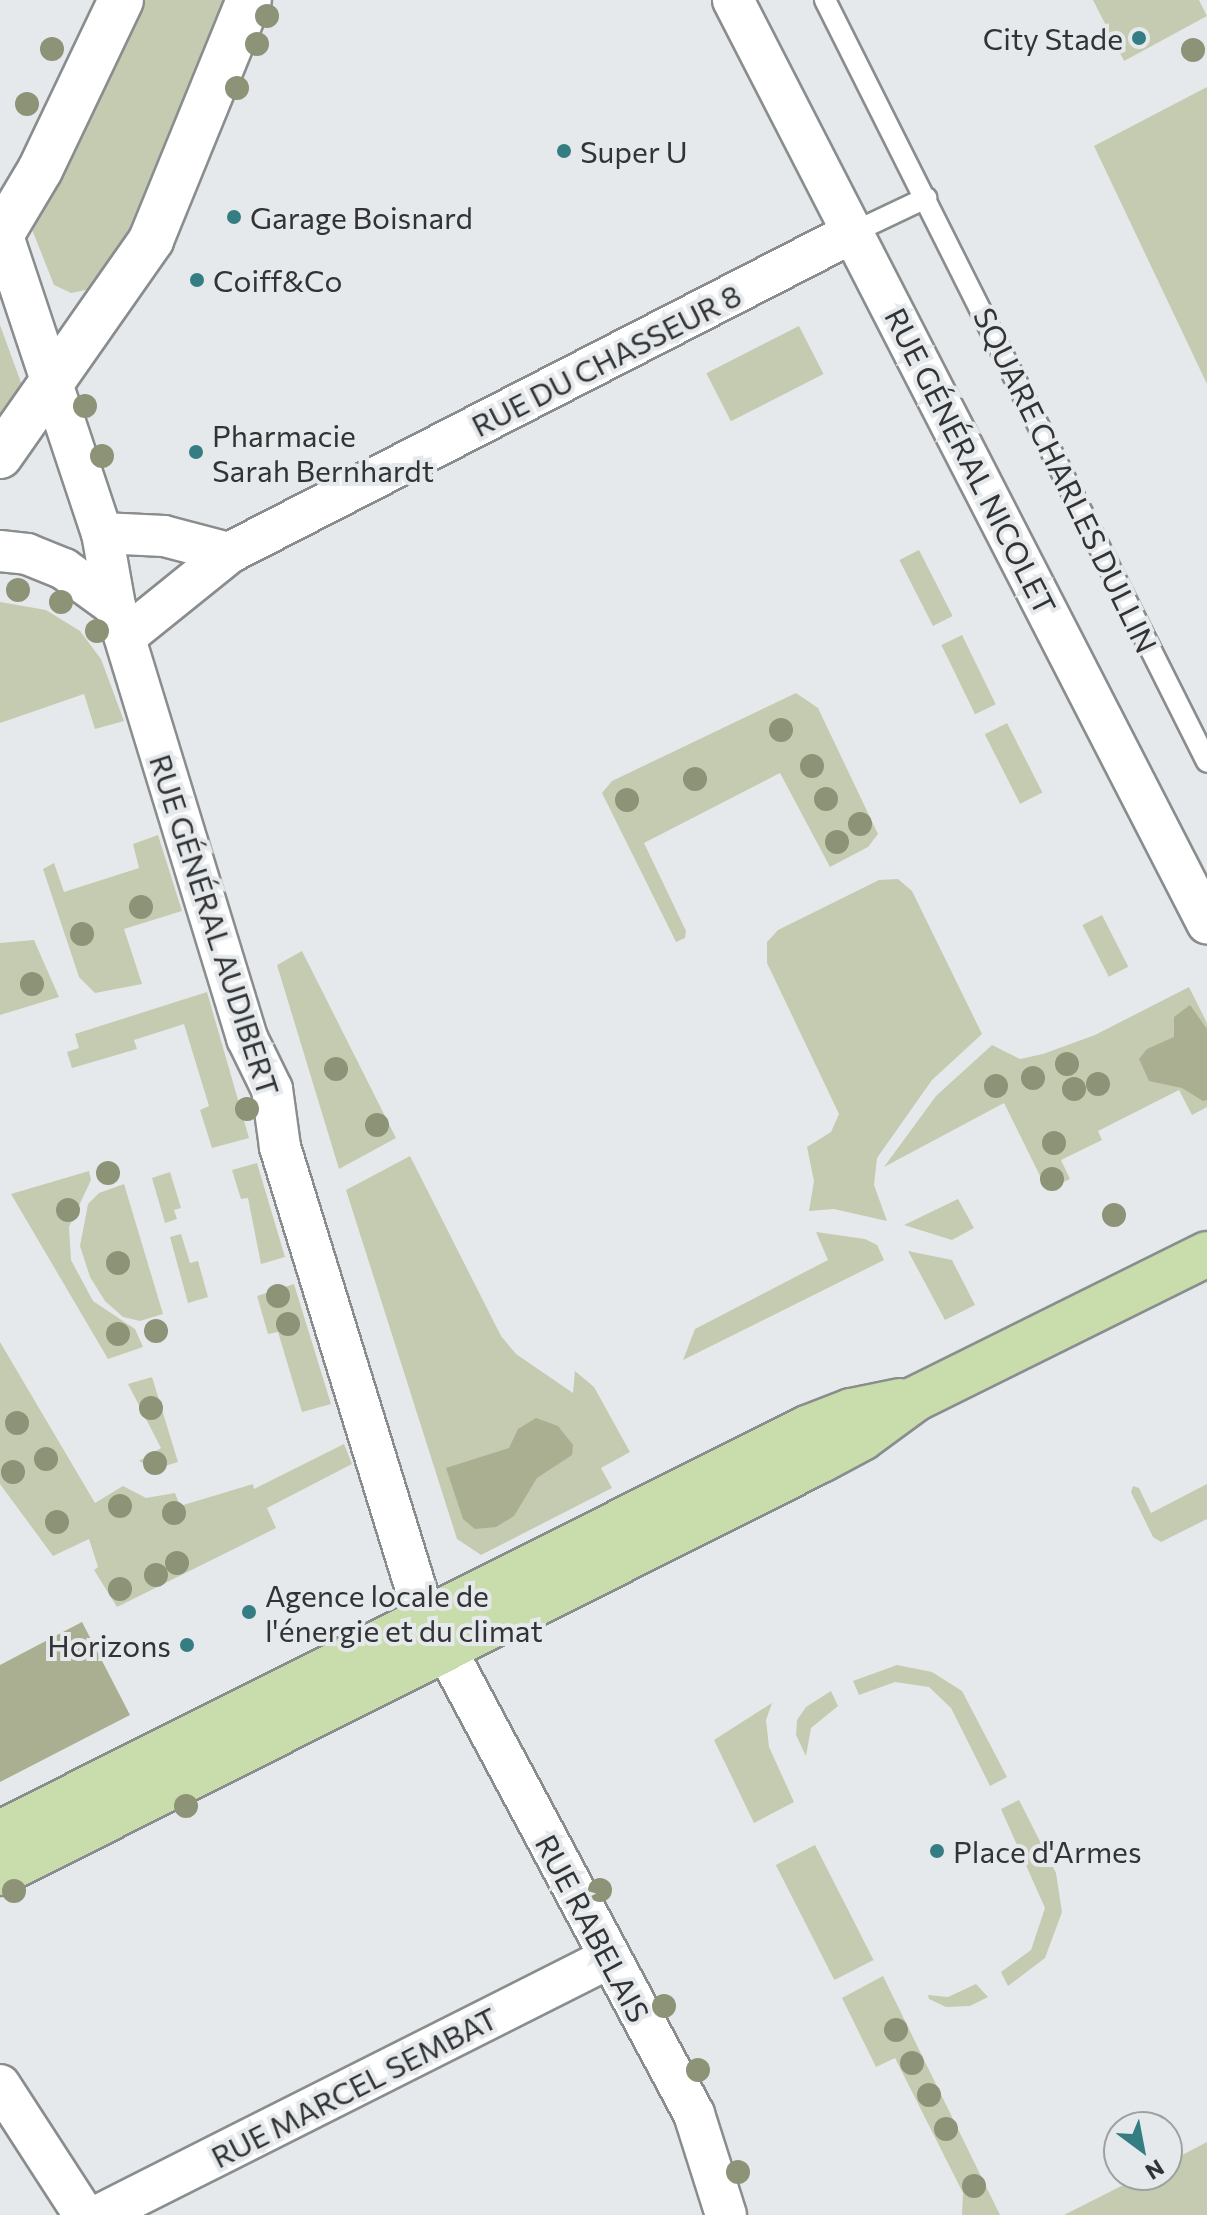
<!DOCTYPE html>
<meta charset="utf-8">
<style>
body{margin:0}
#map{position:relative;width:1207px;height:2215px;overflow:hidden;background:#e6e9eb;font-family:Commissioner,sans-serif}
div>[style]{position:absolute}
.green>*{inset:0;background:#c5cbb0;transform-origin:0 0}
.forest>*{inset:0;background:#a9af90}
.roads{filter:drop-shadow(2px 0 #8a8d8e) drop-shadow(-2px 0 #8a8d8e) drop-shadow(0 2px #8a8d8e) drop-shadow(0 -2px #8a8d8e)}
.lane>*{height:20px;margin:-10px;padding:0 10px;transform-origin:10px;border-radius:10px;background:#fff}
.street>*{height:40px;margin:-20px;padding:0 20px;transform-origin:20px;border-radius:20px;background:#fff}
.secondary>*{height:44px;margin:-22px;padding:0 22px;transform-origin:22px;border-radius:22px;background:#fff}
.primary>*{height:44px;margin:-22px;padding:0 22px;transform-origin:22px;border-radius:22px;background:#c8dcac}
.trees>*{width:24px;height:24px;margin:-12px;border-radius:50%;background:#8d9377}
.dots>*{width:22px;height:22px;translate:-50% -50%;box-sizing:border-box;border:4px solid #e6e9eb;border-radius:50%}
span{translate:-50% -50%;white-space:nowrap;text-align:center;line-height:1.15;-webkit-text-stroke:8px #e6e9eb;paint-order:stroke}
.poi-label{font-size:30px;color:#323334}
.right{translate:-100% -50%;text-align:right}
.left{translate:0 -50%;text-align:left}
.street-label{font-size:30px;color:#323334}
.north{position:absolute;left:1103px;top:2111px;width:80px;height:80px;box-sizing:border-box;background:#e6e9eb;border:2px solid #9ea0a2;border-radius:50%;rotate:148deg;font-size:22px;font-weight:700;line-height:32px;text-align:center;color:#323334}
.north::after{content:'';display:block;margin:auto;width:28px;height:36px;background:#347d83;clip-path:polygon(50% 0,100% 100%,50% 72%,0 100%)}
</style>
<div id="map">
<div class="green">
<i style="clip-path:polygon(135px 0,223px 0,129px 229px,91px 289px,71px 293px,54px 285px,29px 222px)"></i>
<i style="clip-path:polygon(1093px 0,1199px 0,1207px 16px,1124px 61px)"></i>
<i style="clip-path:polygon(1207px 87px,1207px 384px,1094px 146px)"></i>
<i style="clip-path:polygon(0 325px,23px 388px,0 420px)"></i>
<i style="left:799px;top:326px;width:54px;height:104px;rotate:63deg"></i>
<i style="left:919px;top:550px;width:74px;height:22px;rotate:63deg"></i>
<i style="clip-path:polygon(0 602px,46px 610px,80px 631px,101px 659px,124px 721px,95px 729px,84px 694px,0 723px)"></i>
<i style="left:962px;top:635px;width:77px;height:23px;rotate:64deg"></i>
<i style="clip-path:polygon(796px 693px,818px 708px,878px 834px,868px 847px,830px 867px,780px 773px,644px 843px,686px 931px,685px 938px,676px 942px,602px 793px,612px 781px)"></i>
<i style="left:1007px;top:723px;width:78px;height:25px;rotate:63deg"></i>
<i style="clip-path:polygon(158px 835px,182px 911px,124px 929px,142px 984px,95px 993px,79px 977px,43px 869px,54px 863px,64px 892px,139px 868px,133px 844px)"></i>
<i style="clip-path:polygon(898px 879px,912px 891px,982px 1034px,932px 1080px,877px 1158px,874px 1185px,887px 1221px,834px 1209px,809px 1211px,814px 1181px,807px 1147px,831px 1132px,839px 1114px,767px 963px,767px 942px,778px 930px,879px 880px)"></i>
<i style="left:1102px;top:915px;width:58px;height:22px;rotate:63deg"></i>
<i style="clip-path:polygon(34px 940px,59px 997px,0 1015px,0 943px)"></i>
<i style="clip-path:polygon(302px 951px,396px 1138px,339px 1169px,277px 965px)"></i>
<i style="clip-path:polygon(1189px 987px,1207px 1023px,1207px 1107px,1192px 1115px,1179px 1090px,1098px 1131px,1102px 1140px,1061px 1160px,1070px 1179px,1047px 1190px,1004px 1103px,884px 1167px,936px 1096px,992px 1045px,1020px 1059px,1043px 1054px,1095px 1035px)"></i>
<i style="clip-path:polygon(207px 992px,249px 1138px,212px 1148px,200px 1110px,209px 1106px,184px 1024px,134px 1040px,137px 1049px,72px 1068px,67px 1052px,79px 1048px,75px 1034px)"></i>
<i style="clip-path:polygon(410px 1156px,501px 1336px,516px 1354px,573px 1393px,575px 1371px,594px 1387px,630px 1452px,601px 1468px,612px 1488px,481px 1555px,457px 1539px,346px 1190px)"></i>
<i style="clip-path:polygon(257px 1163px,285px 1257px,261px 1264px,248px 1198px,241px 1199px,232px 1170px)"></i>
<i style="clip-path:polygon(89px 1171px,91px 1180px,69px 1227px,71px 1260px,93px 1301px,135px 1329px,143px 1347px,108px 1359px,11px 1194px)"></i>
<i style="clip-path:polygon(170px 1172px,181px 1208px,174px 1210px,177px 1219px,165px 1223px,152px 1178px)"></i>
<i style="clip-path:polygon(124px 1184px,163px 1314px,140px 1321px,123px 1317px,105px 1301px,90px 1277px,80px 1246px,88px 1204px,99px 1193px)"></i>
<i style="clip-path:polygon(958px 1199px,974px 1228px,952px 1240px,904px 1225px)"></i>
<i style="clip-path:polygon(816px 1232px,865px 1239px,877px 1245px,884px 1260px,683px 1360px,695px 1329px,828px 1260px)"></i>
<i style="clip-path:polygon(181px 1234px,190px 1263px,198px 1261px,208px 1297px,188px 1303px,170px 1237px)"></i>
<i style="clip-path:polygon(908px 1251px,952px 1260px,975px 1305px,945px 1320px)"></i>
<i style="clip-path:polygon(294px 1284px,331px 1404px,302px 1412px,278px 1332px,268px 1334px,257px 1296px)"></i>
<i style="clip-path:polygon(0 1342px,95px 1503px,123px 1486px,146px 1498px,175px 1493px,180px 1506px,253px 1484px,254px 1489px,344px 1444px,352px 1464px,267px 1508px,276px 1528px,117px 1607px,94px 1570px,98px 1567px,89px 1539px,53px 1556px,0 1484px)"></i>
<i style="clip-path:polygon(152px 1377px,178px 1462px,155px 1469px,139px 1461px,161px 1448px,128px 1384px)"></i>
<i style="clip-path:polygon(1207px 1484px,1207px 1519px,1161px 1542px,1153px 1537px,1131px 1492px,1133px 1486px,1139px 1488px,1151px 1513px)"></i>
<i style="clip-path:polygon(897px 1665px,932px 1672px,962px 1691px,1007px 1777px,990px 1786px,951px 1708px,929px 1687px,895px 1682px,859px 1695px,853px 1681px)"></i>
<i style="clip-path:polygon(831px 1691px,838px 1706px,811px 1728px,806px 1756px,796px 1735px,797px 1720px,806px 1707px)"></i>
<i style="clip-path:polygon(772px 1703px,766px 1720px,769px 1747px,794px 1802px,754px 1823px,714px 1740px)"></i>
<i style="clip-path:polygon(1019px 1800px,1056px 1873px,1062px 1912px,1045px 1958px,1008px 1986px,1001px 1972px,1031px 1950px,1045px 1908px,1001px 1809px)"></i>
<i style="left:815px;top:1845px;width:129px;height:44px;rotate:63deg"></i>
<i style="clip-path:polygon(883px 1976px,1000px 2215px,962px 2215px,963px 2193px,895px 2058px,876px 2067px,842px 1998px)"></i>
<i style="clip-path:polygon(976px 1984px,988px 1997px,970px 2006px,946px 2007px,929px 1999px,928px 1995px,948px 1997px)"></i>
<i style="clip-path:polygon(1207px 2142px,1207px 2215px,1064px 2215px,1143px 2175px,1167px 2175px,1167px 2163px)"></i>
</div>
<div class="forest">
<i style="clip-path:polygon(1190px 1005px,1207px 1029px,1207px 1100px,1203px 1101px,1182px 1088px,1149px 1081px,1139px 1059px,1147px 1049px,1174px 1037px,1174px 1017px)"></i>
<i style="clip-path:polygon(536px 1418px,558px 1426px,573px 1445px,572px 1455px,537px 1478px,514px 1516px,496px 1527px,475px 1529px,463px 1519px,446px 1468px,509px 1448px,518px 1429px)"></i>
<i style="clip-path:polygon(82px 1622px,130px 1715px,0 1782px,0 1665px)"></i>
</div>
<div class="roads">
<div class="lane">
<i style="left:825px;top:0;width:852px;rotate:63.37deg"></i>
<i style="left:854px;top:232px;width:80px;rotate:-25.3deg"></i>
</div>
<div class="street">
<i style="left:733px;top:0;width:1038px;rotate:62.82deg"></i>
<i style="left:2px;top:233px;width:316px;rotate:71.6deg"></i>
<i style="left:102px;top:533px;width:74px;rotate:79.9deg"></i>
<i style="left:115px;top:606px;width:452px;rotate:73deg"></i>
<i style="left:247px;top:1038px;width:57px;rotate:63.9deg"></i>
<i style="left:272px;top:1089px;width:59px;rotate:82.1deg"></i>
<i style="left:280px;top:1147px;width:475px;rotate:72.9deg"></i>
<i style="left:420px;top:1601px;width:582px;rotate:61.89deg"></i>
<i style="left:694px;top:2114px;width:106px;rotate:72.4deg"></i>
<i style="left:102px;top:533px;width:62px;rotate:2.8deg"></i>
<i style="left:164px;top:536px;width:67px;rotate:14.7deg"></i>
<i style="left:0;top:551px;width:27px;rotate:6deg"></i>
<i style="left:27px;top:554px;width:40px;rotate:22deg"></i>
<i style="left:64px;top:569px;width:63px;rotate:36deg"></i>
<i style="left:125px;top:637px;width:134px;rotate:-38.9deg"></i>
<i style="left:229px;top:553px;width:703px;rotate:-27.19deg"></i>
<i style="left:0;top:2085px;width:155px;rotate:57.1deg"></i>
<i style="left:99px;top:2215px;width:571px;rotate:-26.74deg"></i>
</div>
<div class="secondary">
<i style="left:0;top:237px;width:78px;rotate:-59.2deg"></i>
<i style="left:40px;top:170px;width:188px;rotate:-64.5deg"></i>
<i style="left:0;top:456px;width:264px;rotate:-55deg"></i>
<i style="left:151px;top:240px;width:259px;rotate:-67.8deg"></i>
</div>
<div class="primary">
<i style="left:0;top:1833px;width:903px;rotate:-26.65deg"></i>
<i style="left:807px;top:1428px;width:47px;rotate:-21.1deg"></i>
<i style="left:851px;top:1411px;width:50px;rotate:-11.5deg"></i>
<i style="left:0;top:1873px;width:919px;rotate:-26.7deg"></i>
<i style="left:821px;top:1460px;width:47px;rotate:-28.2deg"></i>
<i style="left:862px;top:1438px;width:66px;rotate:-36.3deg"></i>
<i style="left:915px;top:1399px;width:326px;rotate:-26.4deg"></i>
</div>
</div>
<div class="trees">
<i style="left:267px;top:16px"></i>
<i style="left:257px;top:44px"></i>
<i style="left:52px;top:49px"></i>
<i style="left:1193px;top:50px"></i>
<i style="left:237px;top:88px"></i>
<i style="left:27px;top:104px"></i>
<i style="left:85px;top:406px"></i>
<i style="left:102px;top:456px"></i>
<i style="left:18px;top:590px"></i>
<i style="left:61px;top:602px"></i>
<i style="left:97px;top:631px"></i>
<i style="left:781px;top:730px"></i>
<i style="left:812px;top:766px"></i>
<i style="left:695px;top:779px"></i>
<i style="left:826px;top:799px"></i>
<i style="left:627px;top:800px"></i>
<i style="left:860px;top:824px"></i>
<i style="left:837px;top:842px"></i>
<i style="left:141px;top:907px"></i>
<i style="left:82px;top:934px"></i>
<i style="left:32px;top:984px"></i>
<i style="left:1067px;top:1064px"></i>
<i style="left:336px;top:1069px"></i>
<i style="left:1033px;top:1078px"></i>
<i style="left:1098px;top:1084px"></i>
<i style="left:996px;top:1086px"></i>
<i style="left:1074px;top:1089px"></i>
<i style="left:247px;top:1109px"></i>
<i style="left:377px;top:1125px"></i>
<i style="left:1054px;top:1143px"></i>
<i style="left:108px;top:1173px"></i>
<i style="left:1052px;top:1179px"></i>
<i style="left:68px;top:1210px"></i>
<i style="left:1114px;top:1215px"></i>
<i style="left:118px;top:1263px"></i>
<i style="left:278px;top:1296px"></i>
<i style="left:288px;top:1324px"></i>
<i style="left:156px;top:1331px"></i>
<i style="left:118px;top:1334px"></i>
<i style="left:151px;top:1408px"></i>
<i style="left:17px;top:1423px"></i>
<i style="left:46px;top:1459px"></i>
<i style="left:155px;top:1463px"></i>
<i style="left:13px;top:1472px"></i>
<i style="left:120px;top:1506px"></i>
<i style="left:174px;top:1513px"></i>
<i style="left:57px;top:1522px"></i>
<i style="left:177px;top:1563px"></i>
<i style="left:156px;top:1575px"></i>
<i style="left:120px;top:1589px"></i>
<i style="left:186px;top:1806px"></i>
<i style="left:600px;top:1890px"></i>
<i style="left:14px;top:1891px"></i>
<i style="left:664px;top:2006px"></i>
<i style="left:896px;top:2030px"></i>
<i style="left:912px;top:2063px"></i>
<i style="left:698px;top:2070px"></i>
<i style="left:929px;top:2095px"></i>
<i style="left:946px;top:2129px"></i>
<i style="left:738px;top:2172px"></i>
<i style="left:974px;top:2186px"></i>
</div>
<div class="dots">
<i style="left:1139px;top:38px;background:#347d83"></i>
<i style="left:564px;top:151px;background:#347d83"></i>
<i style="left:234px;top:217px;background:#347d83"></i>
<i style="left:197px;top:280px;background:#347d83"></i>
<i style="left:196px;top:452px;background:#347d83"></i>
<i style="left:249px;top:1612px;background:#347d83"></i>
<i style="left:187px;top:1645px;background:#347d83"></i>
<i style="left:937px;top:1851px;background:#347d83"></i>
</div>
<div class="poi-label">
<span class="right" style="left:1123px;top:38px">City Stade</span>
<span class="left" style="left:580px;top:151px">Super U</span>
<span class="left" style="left:250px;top:217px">Garage Boisnard</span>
<span class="left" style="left:213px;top:280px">Coiff&amp;Co</span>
<span class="left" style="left:212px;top:452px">Pharmacie<br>Sarah Bernhardt</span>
<span class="left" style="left:265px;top:1612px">Agence locale de<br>l'énergie et du climat</span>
<span class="right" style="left:171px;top:1645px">Horizons</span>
<span class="left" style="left:953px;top:1851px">Place d'Armes</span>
</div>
<div class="street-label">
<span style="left:606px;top:360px;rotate:-27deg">RUE DU CHASSEUR 8</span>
<span style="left:971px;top:461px;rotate:63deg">RUE GÉNÉRAL NICOLET</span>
<span style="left:1066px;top:480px;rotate:64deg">SQUARE CHARLES DULLIN</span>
<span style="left:215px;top:925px;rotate:72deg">RUE GÉNÉRAL AUDIBERT</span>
<span style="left:593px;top:1928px;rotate:62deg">RUE RABELAIS</span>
<span style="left:354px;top:2087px;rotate:-27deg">RUE MARCEL SEMBAT</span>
</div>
<div class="north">N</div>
</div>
